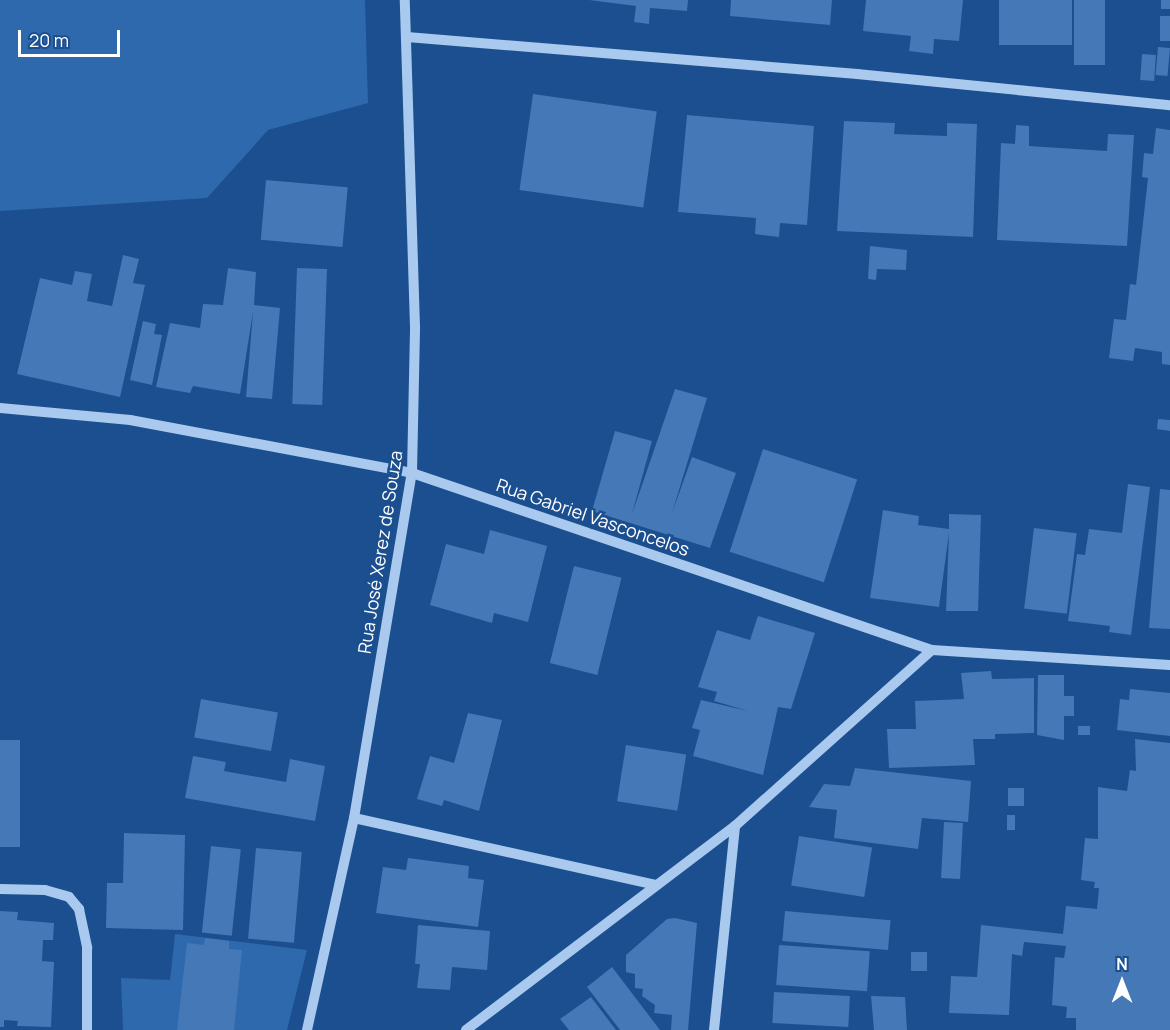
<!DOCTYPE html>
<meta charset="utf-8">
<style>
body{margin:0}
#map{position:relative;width:1170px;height:1030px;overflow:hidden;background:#1b4f8f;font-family:Manrope,sans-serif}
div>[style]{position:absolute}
.green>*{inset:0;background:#2e69ad}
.building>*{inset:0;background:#4478b7;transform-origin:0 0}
.minor>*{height:10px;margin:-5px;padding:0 5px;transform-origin:5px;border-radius:5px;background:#a9c9ee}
span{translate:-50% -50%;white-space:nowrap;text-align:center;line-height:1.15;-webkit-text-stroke:5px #1b4f8f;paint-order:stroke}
.street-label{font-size:18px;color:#fff}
.north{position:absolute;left:1092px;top:952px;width:60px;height:60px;-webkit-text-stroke:4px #1b4f8f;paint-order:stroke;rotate:0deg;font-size:16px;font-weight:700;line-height:24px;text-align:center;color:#fff}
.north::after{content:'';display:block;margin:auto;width:21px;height:27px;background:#fff;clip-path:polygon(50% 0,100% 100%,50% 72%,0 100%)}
.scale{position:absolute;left:18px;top:30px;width:102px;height:27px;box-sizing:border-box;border:3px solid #fff;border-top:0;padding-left:8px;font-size:18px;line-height:21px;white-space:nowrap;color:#fff;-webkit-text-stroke:4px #1b4f8f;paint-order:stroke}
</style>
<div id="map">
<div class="green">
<i style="clip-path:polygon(0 0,365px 0,368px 103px,268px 130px,207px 198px,0 211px)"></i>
<i style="clip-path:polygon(175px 934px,307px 950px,287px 1030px,123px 1030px,121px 978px,170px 980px)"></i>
</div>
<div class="building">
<i style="clip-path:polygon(589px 0,688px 0,687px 11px,650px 8px,649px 24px,634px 22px,636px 6px)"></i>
<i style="clip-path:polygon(731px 0,832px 0,830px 25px,730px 16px)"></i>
<i style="clip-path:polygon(866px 0,963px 0,959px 41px,934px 39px,933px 54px,909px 51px,911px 36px,863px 31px)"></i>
<i style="left:999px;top:0;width:73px;height:45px"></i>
<i style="left:1074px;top:0;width:31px;height:65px"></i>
<i style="left:1161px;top:0;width:9px;height:9px"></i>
<i style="left:1160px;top:16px;width:10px;height:25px"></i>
<i style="left:1158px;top:47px;width:12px;height:28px;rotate:5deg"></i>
<i style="left:1142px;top:54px;width:14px;height:26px;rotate:4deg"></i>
<i style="left:533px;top:94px;width:125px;height:97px;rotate:8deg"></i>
<i style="clip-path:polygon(687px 115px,814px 126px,807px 225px,780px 223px,779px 237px,755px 234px,756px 218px,678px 212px)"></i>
<i style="clip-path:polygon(844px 121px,895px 123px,894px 134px,947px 136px,947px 123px,977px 124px,973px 237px,837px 231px)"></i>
<i style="clip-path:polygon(1016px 125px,1029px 126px,1029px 146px,1107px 151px,1108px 134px,1134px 135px,1127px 246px,997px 240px,1001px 143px,1015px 144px)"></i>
<i style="clip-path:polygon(1156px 128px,1170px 130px,1170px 365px,1162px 364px,1162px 352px,1135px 348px,1133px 361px,1109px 358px,1114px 319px,1126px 320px,1130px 284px,1136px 285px,1148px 178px,1142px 177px,1144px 153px,1153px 154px)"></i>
<i style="left:266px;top:180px;width:82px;height:60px;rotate:5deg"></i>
<i style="clip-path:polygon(870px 246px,907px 250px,906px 270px,877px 269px,876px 280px,868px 279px)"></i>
<i style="clip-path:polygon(123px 255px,139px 259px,133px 283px,145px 285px,120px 397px,17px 374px,40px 278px,72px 285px,75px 271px,92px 274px,87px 301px,112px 306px)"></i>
<i style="clip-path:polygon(228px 268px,256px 272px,254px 305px,280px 308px,272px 399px,246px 397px,253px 312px,240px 394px,193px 386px,190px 393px,156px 387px,170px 323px,200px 328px,203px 304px,223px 305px)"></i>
<i style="left:297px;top:268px;width:30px;height:136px;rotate:2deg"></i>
<i style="clip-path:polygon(143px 321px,156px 324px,154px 334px,162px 335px,152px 385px,130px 380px)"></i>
<i style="clip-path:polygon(675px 389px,707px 398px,672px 513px,692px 457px,736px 473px,710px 548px,592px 511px,615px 431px,652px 441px,632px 514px)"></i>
<i style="clip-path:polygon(1158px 419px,1170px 420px,1170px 431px,1157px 429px)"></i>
<i style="left:763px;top:449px;width:99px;height:108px;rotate:18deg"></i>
<i style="clip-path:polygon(1128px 484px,1150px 487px,1131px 635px,1109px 632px,1110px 626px,1068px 621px,1077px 554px,1085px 555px,1089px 529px,1122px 533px)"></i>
<i style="clip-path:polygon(1160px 489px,1170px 490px,1170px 629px,1149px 628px)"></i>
<i style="clip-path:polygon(883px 510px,919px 516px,918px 525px,949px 529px,949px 514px,981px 515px,978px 611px,946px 611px,949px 533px,939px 607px,870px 598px)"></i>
<i style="left:1034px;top:528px;width:43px;height:81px;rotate:7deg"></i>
<i style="clip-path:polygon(490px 530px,547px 546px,528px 622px,494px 613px,492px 623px,430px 605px,446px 544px,484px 554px)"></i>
<i style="left:574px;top:566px;width:49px;height:100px;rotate:14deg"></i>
<i style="clip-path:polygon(758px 616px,815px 633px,791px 709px,778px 707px,763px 775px,693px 756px,700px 730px,692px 728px,701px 700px,748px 711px,714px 701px,717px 692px,698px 687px,717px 630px,750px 640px)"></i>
<i style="clip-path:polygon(991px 671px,992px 679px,1034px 678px,1034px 733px,995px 734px,995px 739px,973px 739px,975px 765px,889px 768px,887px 729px,916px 729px,915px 701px,964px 699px,961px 673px)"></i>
<i style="clip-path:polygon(1038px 675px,1064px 675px,1064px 696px,1074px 696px,1074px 716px,1064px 716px,1064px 740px,1037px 735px)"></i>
<i style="clip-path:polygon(1130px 689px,1170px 693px,1170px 736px,1117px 730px,1120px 699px,1129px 700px)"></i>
<i style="left:201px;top:699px;width:78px;height:39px;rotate:10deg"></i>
<i style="clip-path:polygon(468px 713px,502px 720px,479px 811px,444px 800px,442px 806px,417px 799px,430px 756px,454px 763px)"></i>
<i style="left:1078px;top:726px;width:12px;height:9px"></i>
<i style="clip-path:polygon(1135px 739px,1170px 743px,1170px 1030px,1076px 1030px,1076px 1018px,1066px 1018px,1067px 1007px,1052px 1005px,1055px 957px,1064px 958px,1066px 946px,1024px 942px,1022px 956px,1012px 954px,1009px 1015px,949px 1013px,951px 976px,977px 977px,981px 925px,1063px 934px,1066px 906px,1097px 909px,1099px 888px,1094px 888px,1095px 882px,1081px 880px,1085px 838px,1098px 839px,1098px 787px,1127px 791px,1130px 770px,1136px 771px)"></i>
<i style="left:0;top:740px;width:20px;height:107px"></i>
<i style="left:626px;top:745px;width:61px;height:57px;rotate:9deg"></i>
<i style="clip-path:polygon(193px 756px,226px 762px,224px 771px,286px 782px,290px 759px,325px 766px,315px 821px,185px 798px)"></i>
<i style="clip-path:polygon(855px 768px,971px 781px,968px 822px,922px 818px,918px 849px,834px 838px,837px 810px,809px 807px,824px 784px,850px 786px)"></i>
<i style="left:1008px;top:788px;width:16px;height:18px"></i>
<i style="left:1007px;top:815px;width:8px;height:15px"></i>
<i style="left:944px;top:822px;width:19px;height:56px;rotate:3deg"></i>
<i style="clip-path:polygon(124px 833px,185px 835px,183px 930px,106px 928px,107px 883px,123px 883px)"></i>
<i style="left:799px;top:836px;width:74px;height:50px;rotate:9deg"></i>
<i style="left:211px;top:846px;width:30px;height:87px;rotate:6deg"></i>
<i style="left:256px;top:848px;width:46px;height:91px;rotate:5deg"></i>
<i style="clip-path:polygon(408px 858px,469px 866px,468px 878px,484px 880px,478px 927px,376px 913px,383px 867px,406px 870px)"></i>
<i style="clip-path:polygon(0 911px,18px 912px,17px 920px,54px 923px,53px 940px,43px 940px,42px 961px,54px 962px,51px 1027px,17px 1026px,18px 1021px,4px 1020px,4px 1027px,0 1027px)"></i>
<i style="left:785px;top:911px;width:106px;height:30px;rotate:5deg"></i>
<i style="clip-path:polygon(675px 918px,697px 923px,688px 1030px,671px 1030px,672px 1015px,654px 1013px,655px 1005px,642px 996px,643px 989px,635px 988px,635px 974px,626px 972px,626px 955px,667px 919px)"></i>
<i style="clip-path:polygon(418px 925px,490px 931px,487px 970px,452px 967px,450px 990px,417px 988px,420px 964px,415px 964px)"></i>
<i style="clip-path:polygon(205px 938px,229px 941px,229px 949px,242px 950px,234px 1030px,177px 1030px,187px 943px,204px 945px)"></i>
<i style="left:779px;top:945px;width:91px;height:40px;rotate:4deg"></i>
<i style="left:911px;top:952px;width:16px;height:19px"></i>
<i style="clip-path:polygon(612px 967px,660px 1030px,620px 1030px,587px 987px)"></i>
<i style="left:774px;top:992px;width:76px;height:31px;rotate:3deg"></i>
<i style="clip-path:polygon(871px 996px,905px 997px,907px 1030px,874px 1030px)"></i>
<i style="clip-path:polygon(591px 997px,616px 1030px,569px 1030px,560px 1019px)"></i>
</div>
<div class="minor">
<i style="left:407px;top:37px;width:452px;rotate:4.7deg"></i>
<i style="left:857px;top:74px;width:315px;rotate:5.7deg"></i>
<i style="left:0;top:408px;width:131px;rotate:5.3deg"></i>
<i style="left:130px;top:420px;width:287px;rotate:10.6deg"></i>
<i style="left:412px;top:473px;width:549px;rotate:18.8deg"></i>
<i style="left:932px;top:650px;width:238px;rotate:3.6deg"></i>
<i style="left:354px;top:818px;width:310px;rotate:12.5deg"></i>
<i style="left:0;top:889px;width:45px;rotate:1.3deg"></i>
<i style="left:45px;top:890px;width:25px;rotate:16deg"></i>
<i style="left:69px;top:897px;width:16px;rotate:50deg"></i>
<i style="left:79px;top:909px;width:40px;rotate:78deg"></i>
<i style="left:87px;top:948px;width:82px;rotate:90deg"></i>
<i style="left:307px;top:1030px;width:217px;rotate:-77.5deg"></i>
<i style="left:354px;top:818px;width:350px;rotate:-80.5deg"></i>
<i style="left:412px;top:473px;width:146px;rotate:-88.8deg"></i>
<i style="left:415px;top:327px;width:327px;rotate:-91.8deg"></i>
<i style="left:466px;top:1030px;width:338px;rotate:-37.2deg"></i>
<i style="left:735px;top:826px;width:264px;rotate:-41.8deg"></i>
<i style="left:714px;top:1030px;width:205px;rotate:-84.1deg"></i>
</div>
<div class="street-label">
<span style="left:593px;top:517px;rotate:19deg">Rua Gabriel Vasconcelos</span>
<span style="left:380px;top:552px;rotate:-81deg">Rua José Xerez de Souza</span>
</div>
<div class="north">N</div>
<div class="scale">20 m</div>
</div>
